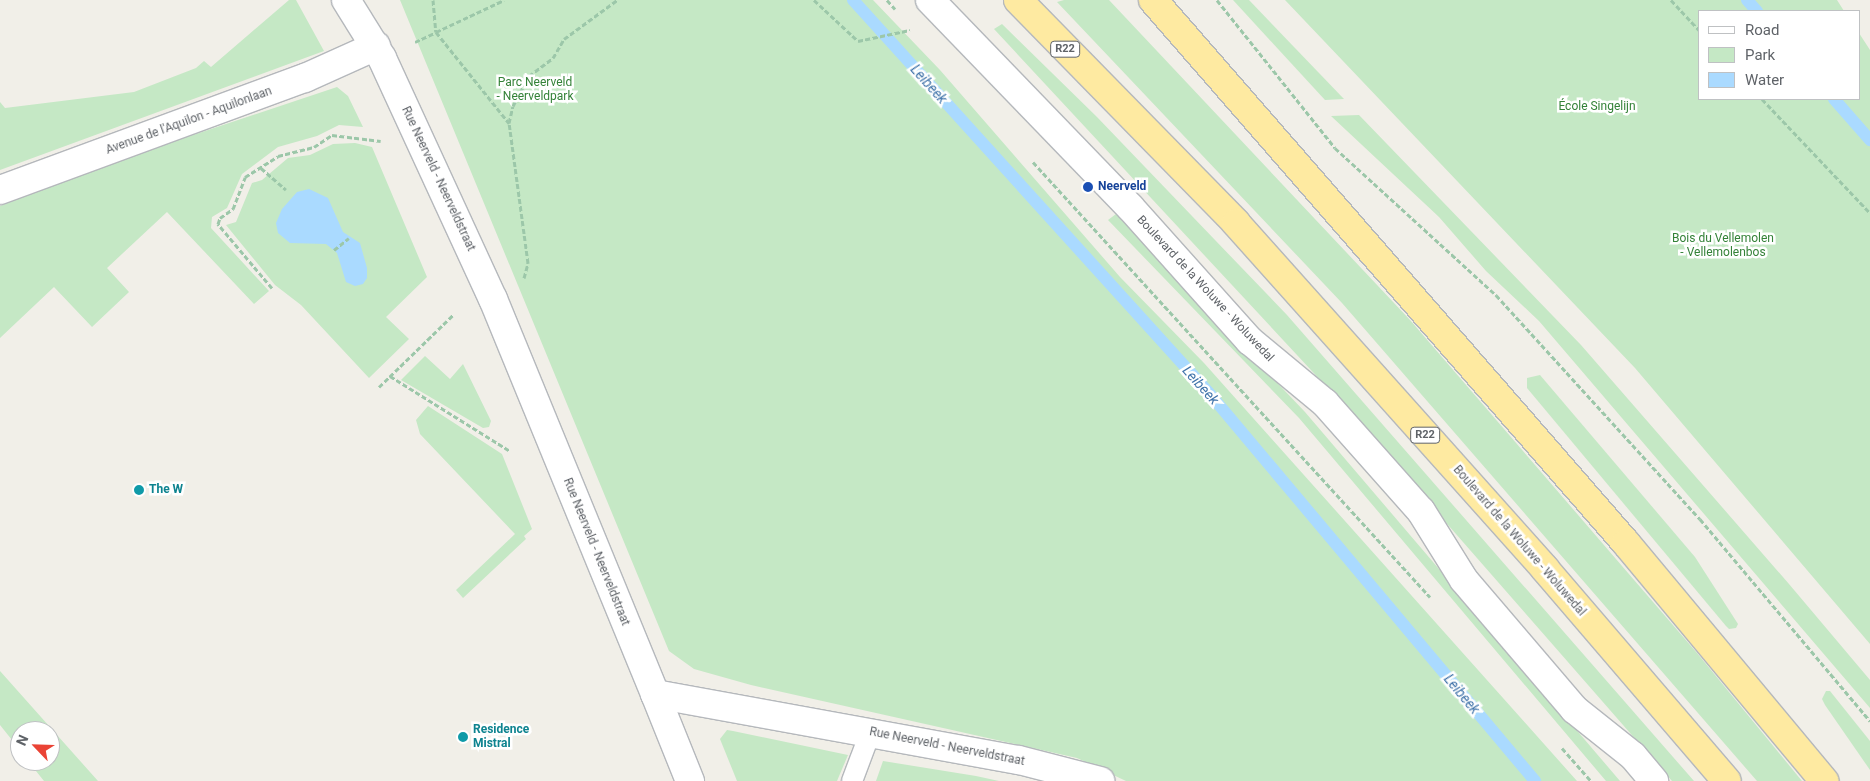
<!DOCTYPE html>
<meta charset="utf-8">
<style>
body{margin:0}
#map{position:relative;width:1870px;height:781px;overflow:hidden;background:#f1efe8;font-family:Roboto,sans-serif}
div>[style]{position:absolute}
.green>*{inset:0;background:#c5e8c5}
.water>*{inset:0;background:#aadaff}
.stream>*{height:12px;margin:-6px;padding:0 6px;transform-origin:6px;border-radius:6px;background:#aadaff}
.path>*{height:3px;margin-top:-1.5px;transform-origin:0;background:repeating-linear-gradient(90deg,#9cc7a9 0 5px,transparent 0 7.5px)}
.roads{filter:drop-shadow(1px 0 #b5b8bc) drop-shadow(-1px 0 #b5b8bc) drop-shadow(0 1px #b5b8bc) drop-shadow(0 -1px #b5b8bc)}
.service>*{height:20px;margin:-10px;padding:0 10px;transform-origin:10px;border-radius:10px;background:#fff}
.minor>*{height:28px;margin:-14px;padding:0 14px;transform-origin:14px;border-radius:14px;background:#fff}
.trunk>*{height:28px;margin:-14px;padding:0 14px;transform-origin:14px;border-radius:14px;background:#feeaa1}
.dots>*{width:14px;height:14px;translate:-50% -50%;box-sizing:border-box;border:2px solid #fff;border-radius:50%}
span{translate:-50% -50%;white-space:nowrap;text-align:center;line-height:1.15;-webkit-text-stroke:5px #fff;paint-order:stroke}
.shield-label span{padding:1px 4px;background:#fff;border:1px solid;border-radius:4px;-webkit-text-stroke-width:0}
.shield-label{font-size:11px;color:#5f6368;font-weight:700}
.park-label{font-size:12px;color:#348238}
.street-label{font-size:12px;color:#5f6368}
.transit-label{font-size:12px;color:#164399;font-weight:700}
.left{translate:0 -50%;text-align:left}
.culture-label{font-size:12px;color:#0d838f;font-weight:700}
.water-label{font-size:14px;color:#4174aa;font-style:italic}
.legend{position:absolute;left:1698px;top:10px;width:162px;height:90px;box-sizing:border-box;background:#fff;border:1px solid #bfc1c3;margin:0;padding:6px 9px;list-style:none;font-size:15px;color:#5f6368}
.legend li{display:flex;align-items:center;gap:10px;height:25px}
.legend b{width:25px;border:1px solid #bfc1c3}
.north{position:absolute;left:10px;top:721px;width:50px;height:50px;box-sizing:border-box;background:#fff;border:1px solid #bfc1c3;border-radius:50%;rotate:294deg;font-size:14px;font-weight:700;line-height:20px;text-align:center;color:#5f6368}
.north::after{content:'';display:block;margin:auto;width:18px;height:22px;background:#ea4335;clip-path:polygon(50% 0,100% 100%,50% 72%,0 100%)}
</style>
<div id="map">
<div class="green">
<i style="clip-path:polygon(289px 0,296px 0,324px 51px,0 170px,0 102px,5px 108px,134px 92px,196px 68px,204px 61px,211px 67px)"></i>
<i style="clip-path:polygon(400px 0,873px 0,940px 70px,1120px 277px,1204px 363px,1577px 781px,1126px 781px,1077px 758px,751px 685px,694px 669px,669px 651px)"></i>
<i style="clip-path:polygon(1064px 0,1109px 0,1410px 320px,1697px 653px,1802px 781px,1757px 781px,1342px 303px,1057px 2px)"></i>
<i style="clip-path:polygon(1233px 0,1249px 0,1344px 99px,1325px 100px)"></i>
<i style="clip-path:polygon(1285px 0,1837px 0,1844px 11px,1699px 11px,1699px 99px,1859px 99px,1859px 33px,1870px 50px,1870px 644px,1635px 368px)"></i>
<i style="clip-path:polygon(1002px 24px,1097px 117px,1287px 315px,1694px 781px,1672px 781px,1337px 398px,994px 29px)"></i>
<i style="clip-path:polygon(337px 87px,348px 96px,363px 127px,339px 125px,317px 136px,278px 147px,242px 174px,227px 208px,212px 217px,211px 228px,269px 291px,254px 304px,167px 212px,107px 268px,129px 292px,92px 327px,54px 287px,0 338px,0 206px,142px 152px)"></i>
<i style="clip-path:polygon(1359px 115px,1581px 345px,1789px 584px,1870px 680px,1870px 708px,1539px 321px,1486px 271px,1439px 217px,1331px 116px)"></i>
<i style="clip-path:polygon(355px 143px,372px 147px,427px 277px,386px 317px,409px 339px,369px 378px,301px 305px,275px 285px,226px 225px,236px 222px,252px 183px,262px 180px,288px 158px,310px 155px,333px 144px)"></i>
<i style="clip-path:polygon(1116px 214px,1305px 412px,1620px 781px,1606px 781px,1299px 418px,1108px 220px)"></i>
<i style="clip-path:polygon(425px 356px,450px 379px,463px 364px,491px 421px,489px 427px,483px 428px,401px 380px)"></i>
<i style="clip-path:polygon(1540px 375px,1695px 557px,1738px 624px,1736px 628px,1729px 629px,1726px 626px,1527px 388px,1527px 378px)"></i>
<i style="clip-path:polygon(428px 406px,502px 454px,532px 529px,524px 536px,526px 539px,463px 598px,456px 590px,515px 534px,420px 434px,416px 420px)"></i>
<i style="clip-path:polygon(0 671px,98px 781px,44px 781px,28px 761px,50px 761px,50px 731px,20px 731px,20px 750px,0 725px)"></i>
<i style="clip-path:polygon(1826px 691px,1830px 691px,1870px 741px,1870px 770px,1825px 705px,1822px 699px)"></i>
<i style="clip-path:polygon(727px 730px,733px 731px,848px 755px,837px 781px,737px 781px,720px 739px)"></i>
<i style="clip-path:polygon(883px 761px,976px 776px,999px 781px,876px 781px)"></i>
</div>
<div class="water">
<i style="clip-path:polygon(309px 189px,328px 198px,343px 232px,360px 243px,367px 268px,367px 278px,363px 284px,355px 286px,346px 282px,337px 253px,326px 244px,290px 243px,278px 233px,276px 223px,282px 209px,297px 192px)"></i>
</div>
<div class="stream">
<i style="left:853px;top:0;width:530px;rotate:47.83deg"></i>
<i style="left:1209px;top:393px;width:507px;rotate:49.96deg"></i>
<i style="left:1747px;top:0;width:15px;rotate:48deg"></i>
<i style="left:1834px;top:99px;width:55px;rotate:48.7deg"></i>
</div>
<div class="path">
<i style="left:433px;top:0;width:32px;rotate:85deg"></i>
<i style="left:436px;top:32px;width:75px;rotate:-25.2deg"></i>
<i style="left:814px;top:0;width:60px;rotate:43deg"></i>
<i style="left:858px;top:41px;width:53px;rotate:-11.9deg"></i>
<i style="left:887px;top:0;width:12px;rotate:48deg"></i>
<i style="left:1217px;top:0;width:189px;rotate:51.4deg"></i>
<i style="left:1335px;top:148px;width:218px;rotate:42.4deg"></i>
<i style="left:1496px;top:295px;width:303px;rotate:47.7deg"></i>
<i style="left:1700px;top:519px;width:264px;rotate:49.9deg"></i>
<i style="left:1671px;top:0;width:41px;rotate:47deg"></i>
<i style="left:415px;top:42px;width:23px;rotate:-25deg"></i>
<i style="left:436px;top:32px;width:117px;rotate:51.3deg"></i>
<i style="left:1762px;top:99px;width:157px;rotate:46.5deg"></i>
<i style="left:1033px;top:162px;width:589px;rotate:47.62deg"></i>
<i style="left:261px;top:168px;width:33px;rotate:41deg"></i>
<i style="left:334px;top:250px;width:19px;rotate:-39deg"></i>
<i style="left:524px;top:278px;width:16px;rotate:-75deg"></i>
<i style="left:528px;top:263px;width:141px;rotate:-97.7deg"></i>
<i style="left:509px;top:123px;width:17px;rotate:-77deg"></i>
<i style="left:513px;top:106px;width:34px;rotate:-62deg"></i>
<i style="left:529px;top:76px;width:30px;rotate:-37deg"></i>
<i style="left:553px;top:58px;width:22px;rotate:-60deg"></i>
<i style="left:564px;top:39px;width:66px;rotate:-36.3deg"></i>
<i style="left:272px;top:288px;width:84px;rotate:-130.2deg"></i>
<i style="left:218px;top:224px;width:6px;rotate:-72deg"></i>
<i style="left:220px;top:218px;width:16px;rotate:-35deg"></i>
<i style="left:233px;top:209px;width:34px;rotate:-69deg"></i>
<i style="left:245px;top:177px;width:39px;rotate:-32deg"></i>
<i style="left:278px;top:156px;width:37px;rotate:-14deg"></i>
<i style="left:314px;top:147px;width:22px;rotate:-34deg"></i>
<i style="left:332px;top:135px;width:49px;rotate:7deg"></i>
<i style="left:390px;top:376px;width:142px;rotate:32deg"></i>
<i style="left:379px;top:387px;width:103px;rotate:-44.2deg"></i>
<i style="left:1562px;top:748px;width:44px;rotate:48.7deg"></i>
</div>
<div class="roads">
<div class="service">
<i style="left:852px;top:781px;width:51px;rotate:-69.4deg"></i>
</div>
<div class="minor">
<i style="left:346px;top:0;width:68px;rotate:58.2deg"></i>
<i style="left:382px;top:58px;width:265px;rotate:65.3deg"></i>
<i style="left:493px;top:299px;width:427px;rotate:67.7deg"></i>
<i style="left:655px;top:694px;width:370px;rotate:10.3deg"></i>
<i style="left:1019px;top:760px;width:84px;rotate:14.5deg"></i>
<i style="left:930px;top:0;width:288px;rotate:46deg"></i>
<i style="left:1130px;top:207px;width:180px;rotate:48.2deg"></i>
<i style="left:1250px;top:341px;width:97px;rotate:39.6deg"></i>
<i style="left:1325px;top:403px;width:144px;rotate:48.4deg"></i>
<i style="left:1421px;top:511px;width:81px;rotate:58.1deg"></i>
<i style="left:1464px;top:580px;width:170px;rotate:49.5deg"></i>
<i style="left:1574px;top:709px;width:75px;rotate:38.5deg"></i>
<i style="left:1633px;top:756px;width:33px;rotate:50deg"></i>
<i style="left:0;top:190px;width:325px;rotate:-20.2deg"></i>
<i style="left:305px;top:78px;width:78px;rotate:-24.3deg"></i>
<i style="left:655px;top:694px;width:94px;rotate:68.1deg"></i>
</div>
<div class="trunk">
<i style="left:1018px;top:0;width:312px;rotate:45.6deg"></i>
<i style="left:1236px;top:223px;width:464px;rotate:48.2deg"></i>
<i style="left:1545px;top:569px;width:279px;rotate:49.4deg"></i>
<i style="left:1153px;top:0;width:720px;rotate:48.94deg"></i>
<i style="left:1626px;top:543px;width:310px;rotate:50.2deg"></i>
</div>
</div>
<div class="dots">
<i style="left:1088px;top:187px;background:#1a4fb4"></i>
<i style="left:139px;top:490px;background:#0f9aa8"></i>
<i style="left:463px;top:737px;background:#0f9aa8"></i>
</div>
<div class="shield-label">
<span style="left:1065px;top:49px">R22</span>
<span style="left:1425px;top:435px">R22</span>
</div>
<div class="park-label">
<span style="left:535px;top:90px">Parc Neerveld<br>- Neerveldpark</span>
<span style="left:1597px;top:107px">École Singelijn</span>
<span style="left:1723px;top:246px">Bois du Vellemolen<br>- Vellemolenbos</span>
</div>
<div class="street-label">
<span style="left:189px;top:121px;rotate:-20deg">Avenue de l'Aquilon - Aquilonlaan</span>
<span style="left:438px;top:179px;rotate:65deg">Rue Neerveld - Neerveldstraat</span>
<span style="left:1205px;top:289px;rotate:47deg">Boulevard de la Woluwe - Woluwedal</span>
<span style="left:1519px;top:541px;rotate:49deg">Boulevard de la Woluwe - Woluwedal</span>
<span style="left:596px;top:552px;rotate:68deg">Rue Neerveld - Neerveldstraat</span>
<span style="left:947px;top:747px;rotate:11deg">Rue Neerveld - Neerveldstraat</span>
</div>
<div class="transit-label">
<span class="left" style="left:1098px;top:187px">Neerveld</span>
</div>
<div class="culture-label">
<span class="left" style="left:149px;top:490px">The W</span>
<span class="left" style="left:473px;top:737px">Residence<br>Mistral</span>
</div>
<div class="water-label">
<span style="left:929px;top:84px;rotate:48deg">Leibeek</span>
<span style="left:1201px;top:385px;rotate:48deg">Leibeek</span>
<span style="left:1462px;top:694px;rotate:50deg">Leibeek</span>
</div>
<ul class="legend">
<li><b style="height:6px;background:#fff"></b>Road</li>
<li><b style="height:14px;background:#c5e8c5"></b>Park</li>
<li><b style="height:14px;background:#aadaff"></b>Water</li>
</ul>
<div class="north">N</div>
</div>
